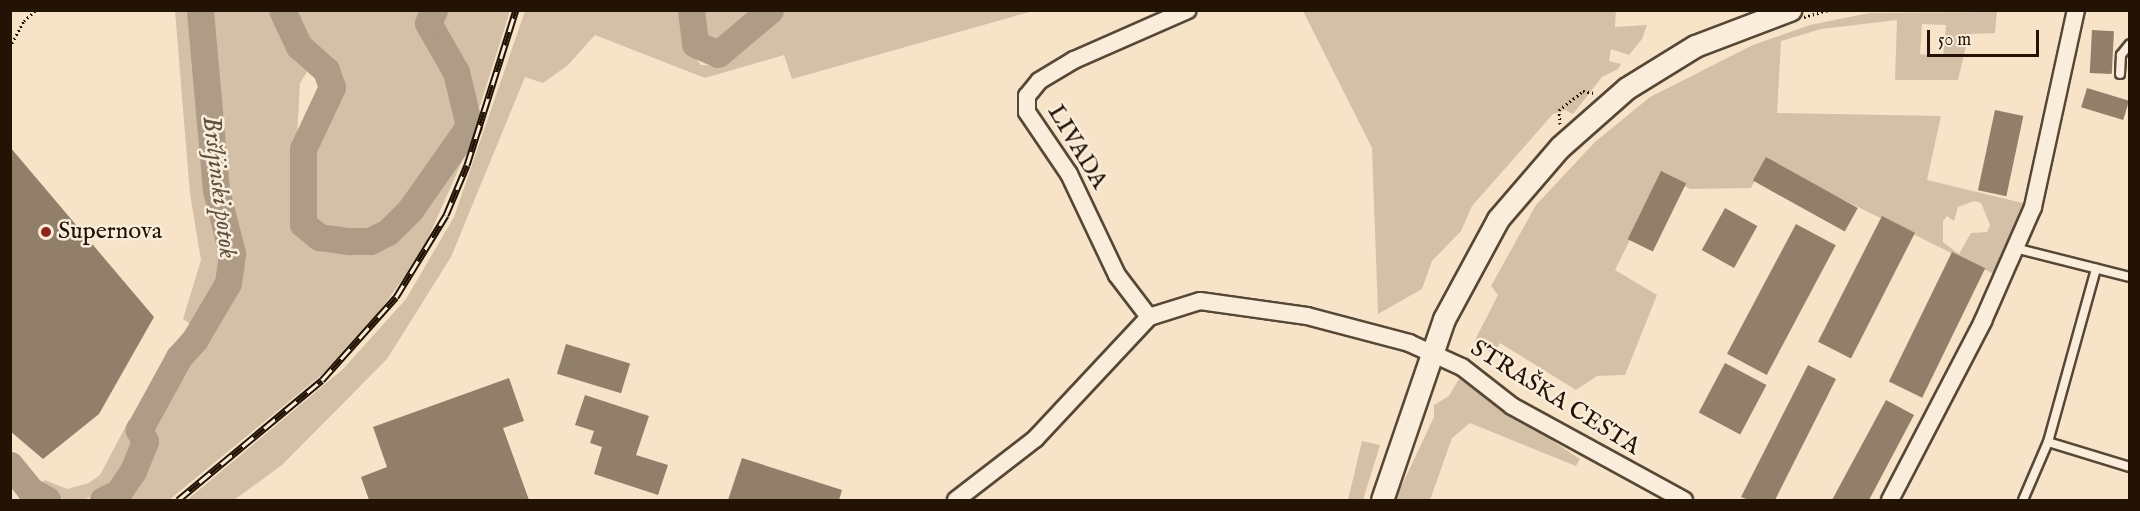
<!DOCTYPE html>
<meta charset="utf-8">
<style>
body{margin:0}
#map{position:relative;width:2140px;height:511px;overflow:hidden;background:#f7e3c8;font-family:"IM FELL English",serif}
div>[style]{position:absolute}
.green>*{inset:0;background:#d3c0a7}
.river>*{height:27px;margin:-13.5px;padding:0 13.5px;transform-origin:13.5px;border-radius:13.5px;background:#af9c86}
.building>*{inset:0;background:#917f6a;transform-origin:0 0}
.path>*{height:3px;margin-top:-1.5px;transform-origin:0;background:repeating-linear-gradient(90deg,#221305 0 1.5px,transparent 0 4.5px)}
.roads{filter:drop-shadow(2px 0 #574736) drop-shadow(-2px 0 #574736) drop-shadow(0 2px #574736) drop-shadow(0 -2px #574736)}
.service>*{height:8px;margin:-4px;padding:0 4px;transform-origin:4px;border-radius:4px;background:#faeddb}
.minor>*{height:16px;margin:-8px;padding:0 8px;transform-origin:8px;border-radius:8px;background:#faeddb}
.tertiary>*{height:21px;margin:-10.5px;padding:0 10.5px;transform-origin:10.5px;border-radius:10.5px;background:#faeddb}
.rail>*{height:7px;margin-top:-3.5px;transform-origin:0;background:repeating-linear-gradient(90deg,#faeddb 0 14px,#221305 0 28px);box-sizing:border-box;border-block:2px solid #221305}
.dots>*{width:16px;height:16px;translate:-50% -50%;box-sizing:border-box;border:3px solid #faeddb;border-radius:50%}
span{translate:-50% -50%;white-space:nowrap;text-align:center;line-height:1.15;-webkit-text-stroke:5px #faeddb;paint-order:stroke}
.street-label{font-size:24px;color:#221305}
.poi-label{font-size:24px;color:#221305}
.left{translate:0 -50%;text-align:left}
.water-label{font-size:26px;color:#61513f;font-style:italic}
.frame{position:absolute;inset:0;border:12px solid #221305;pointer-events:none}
.scale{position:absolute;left:1927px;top:30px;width:112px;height:27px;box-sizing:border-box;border:3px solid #221305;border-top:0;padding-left:8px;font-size:18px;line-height:21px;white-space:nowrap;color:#221305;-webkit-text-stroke:4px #faeddb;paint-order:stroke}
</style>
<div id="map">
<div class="green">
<i style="clip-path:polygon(447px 10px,510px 11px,479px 109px,467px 75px,439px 33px)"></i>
<i style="clip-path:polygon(1616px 10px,1615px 27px,1647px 25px,1642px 39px,1629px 55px,1611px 49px,1609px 61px,1621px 64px,1618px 69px,1602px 77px,1573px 114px,1565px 110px,1553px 114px,1472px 206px,1461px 231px,1432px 261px,1422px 289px,1378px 314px,1372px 148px,1303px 11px)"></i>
<i style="clip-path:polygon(175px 11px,194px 11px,206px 161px,227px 254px,220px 285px,196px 328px,183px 319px,201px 260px,190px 194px)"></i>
<i style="clip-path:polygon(206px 11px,273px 11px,303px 61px,307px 72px,300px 83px,293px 205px,294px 227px,302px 240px,362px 251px,380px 246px,400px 232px,464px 157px,421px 254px,368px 327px,325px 372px,169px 500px,117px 500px,144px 460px,150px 422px,180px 364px,211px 326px,235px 271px,237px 247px,220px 186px)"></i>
<i style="clip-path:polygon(290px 11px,423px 11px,426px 40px,454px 85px,459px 122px,445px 154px,396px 217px,368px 235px,320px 226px,313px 218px,313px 153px,329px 113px,335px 77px,303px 38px)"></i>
<i style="clip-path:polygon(525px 11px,683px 11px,686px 46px,701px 65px,714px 65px,781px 11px,1033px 11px,792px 79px,784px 55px,705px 78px,595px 35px,568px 65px,543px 83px,525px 77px,451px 257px,387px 359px,282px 465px,234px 500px,187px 500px,343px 369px,406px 299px,454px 217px)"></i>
<i style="clip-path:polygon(696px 11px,696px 10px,757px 11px,712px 47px,701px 38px)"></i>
<i style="clip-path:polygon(evenodd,1997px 12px,1995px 33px,1969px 34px,1958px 80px,1895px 80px,1897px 20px,1821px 29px,1781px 41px,1777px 113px,1941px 116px,1927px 180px,2027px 204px,2002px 278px,1765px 161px,1751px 188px,1690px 189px,1662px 175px,1615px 270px,1657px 295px,1625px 375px,1597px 376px,1576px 390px,1500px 343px,1494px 354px,1474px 342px,1498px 295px,1491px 286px,1536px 205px,1595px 142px,1650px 97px,1753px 45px,1810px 25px,1869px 13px,1997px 12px,1922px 24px,1946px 25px,1943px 57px,1920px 54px,1922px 24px,1997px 12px,1974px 201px,1981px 203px,1990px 225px,1987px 232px,1971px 233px,1959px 254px,1943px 242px,1943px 221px,1947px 216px,1954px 221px,1958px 207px,1974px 201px)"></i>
<i style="clip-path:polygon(1459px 379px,1580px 459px,1576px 466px,1470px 423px,1452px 438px,1430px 500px,1395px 500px,1434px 417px,1434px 405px,1449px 396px)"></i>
<i style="clip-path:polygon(129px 420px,138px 420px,136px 450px,118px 485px,83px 500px,64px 499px,37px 488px,45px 480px,67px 489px,89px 483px,100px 475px)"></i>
<i style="clip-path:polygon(1362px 441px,1380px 445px,1363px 500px,1348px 500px)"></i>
</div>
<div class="river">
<i style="left:282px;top:10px;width:40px;rotate:65deg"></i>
<i style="left:299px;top:46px;width:36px;rotate:42deg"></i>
<i style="left:326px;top:70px;width:18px;rotate:71deg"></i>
<i style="left:332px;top:87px;width:68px;rotate:115.1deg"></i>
<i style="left:303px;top:149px;width:75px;rotate:90deg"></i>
<i style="left:303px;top:224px;width:21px;rotate:39deg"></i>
<i style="left:319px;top:237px;width:30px;rotate:8deg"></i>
<i style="left:349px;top:241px;width:21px"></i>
<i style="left:370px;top:241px;width:20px;rotate:-27deg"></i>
<i style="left:388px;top:232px;width:31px;rotate:-45deg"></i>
<i style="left:410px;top:210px;width:103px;rotate:-54.9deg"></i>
<i style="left:469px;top:126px;width:56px;rotate:-103.5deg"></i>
<i style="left:456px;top:72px;width:56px;rotate:-119.7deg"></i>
<i style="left:428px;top:23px;width:14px;rotate:-65deg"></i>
<i style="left:691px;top:10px;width:34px;rotate:83deg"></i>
<i style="left:695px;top:44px;width:25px;rotate:23deg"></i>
<i style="left:718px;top:54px;width:68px;rotate:-40.2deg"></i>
<i style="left:10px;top:465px;width:32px;rotate:51deg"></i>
<i style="left:30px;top:490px;width:20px;rotate:30deg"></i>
<i style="left:103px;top:500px;width:17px;rotate:-25deg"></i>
<i style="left:118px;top:493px;width:27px;rotate:-56deg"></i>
<i style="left:133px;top:471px;width:32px;rotate:-68deg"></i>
<i style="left:145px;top:441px;width:13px;rotate:-119deg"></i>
<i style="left:139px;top:430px;width:83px;rotate:-61.3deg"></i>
<i style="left:179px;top:357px;width:24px;rotate:-48deg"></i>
<i style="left:195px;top:339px;width:65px;rotate:-59.5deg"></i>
<i style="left:228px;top:283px;width:30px;rotate:-82deg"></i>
<i style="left:232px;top:253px;width:65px;rotate:-104.3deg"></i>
<i style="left:216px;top:190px;width:181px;rotate:-95.1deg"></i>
</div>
<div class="building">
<i style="left:2092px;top:30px;width:22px;height:43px;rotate:3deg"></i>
<i style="left:2087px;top:88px;width:44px;height:20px;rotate:17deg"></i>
<i style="left:1995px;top:110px;width:29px;height:82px;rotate:12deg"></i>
<i style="clip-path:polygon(10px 147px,154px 317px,99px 414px,43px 459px,10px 431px)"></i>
<i style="left:1766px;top:157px;width:105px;height:27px;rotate:29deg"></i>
<i style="left:1661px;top:171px;width:28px;height:76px;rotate:26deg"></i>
<i style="left:1725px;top:208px;width:37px;height:48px;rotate:29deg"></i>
<i style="left:1882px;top:216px;width:37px;height:141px;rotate:27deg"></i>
<i style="left:1796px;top:224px;width:45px;height:147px;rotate:28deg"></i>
<i style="left:1952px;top:252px;width:37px;height:144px;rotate:26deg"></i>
<i style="left:566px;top:344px;width:67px;height:31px;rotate:17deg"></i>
<i style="left:1725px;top:363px;width:47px;height:56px;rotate:28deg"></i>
<i style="clip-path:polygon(1808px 365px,1836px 379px,1775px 500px,1749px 500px,1741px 497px)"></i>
<i style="clip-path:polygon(509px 378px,524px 421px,503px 428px,529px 500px,369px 500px,361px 477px,387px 467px,373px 427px)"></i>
<i style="clip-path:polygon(585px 395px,649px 416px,636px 455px,668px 465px,658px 495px,594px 474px,602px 447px,590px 443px,594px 431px,575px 425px)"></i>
<i style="clip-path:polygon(1886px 400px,1914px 415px,1869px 500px,1832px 500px)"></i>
<i style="clip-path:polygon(742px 458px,842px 490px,839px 500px,728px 500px)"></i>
</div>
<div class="path">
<i style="left:1804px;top:17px;width:26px;rotate:-16deg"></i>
<i style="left:10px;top:47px;width:30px;rotate:-62deg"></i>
<i style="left:24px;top:21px;width:16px;rotate:-43deg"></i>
<i style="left:1560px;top:124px;width:14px;rotate:-94deg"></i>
<i style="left:1559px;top:110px;width:31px;rotate:-38deg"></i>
<i style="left:1583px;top:91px;width:11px;rotate:10deg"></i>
</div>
<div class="roads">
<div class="service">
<i style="left:2120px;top:74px;width:19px;rotate:-87deg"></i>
<i style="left:2121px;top:55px;width:14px;rotate:-51deg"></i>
<i style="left:2015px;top:248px;width:119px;rotate:14.2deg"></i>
<i style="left:2048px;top:442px;width:86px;rotate:17deg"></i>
<i style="left:2023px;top:500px;width:63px;rotate:-66.7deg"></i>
<i style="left:2048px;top:442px;width:180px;rotate:-74.5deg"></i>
</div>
<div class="minor">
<i style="left:1149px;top:317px;width:53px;rotate:-127.3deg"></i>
<i style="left:1117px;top:275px;width:112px;rotate:-115.4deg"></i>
<i style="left:1069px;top:174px;width:75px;rotate:-124.1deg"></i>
<i style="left:1027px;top:112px;width:16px;rotate:-90deg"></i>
<i style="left:1027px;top:96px;width:19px;rotate:-51deg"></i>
<i style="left:1039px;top:81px;width:41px;rotate:-31deg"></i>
<i style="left:1074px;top:60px;width:124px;rotate:-23.7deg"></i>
<i style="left:956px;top:500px;width:100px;rotate:-37.7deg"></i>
<i style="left:1035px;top:439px;width:167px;rotate:-46.9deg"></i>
<i style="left:1149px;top:317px;width:53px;rotate:-17.4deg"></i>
<i style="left:1200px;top:301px;width:108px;rotate:8deg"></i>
<i style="left:1307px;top:316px;width:106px;rotate:14.8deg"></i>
<i style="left:1409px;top:343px;width:58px;rotate:24.4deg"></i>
<i style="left:1462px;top:367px;width:63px;rotate:38deg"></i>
<i style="left:1512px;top:406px;width:196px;rotate:28.7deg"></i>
<i style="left:1890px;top:500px;width:202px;rotate:-62.5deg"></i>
<i style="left:1983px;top:321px;width:124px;rotate:-66.3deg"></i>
<i style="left:2033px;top:207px;width:202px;rotate:-77.7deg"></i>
</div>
<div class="tertiary">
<i style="left:1382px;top:500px;width:191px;rotate:-71.1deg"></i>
<i style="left:1444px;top:319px;width:114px;rotate:-61.6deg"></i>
<i style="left:1498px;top:219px;width:95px;rotate:-49.3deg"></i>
<i style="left:1560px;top:147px;width:89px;rotate:-41.4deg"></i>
<i style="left:1627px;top:88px;width:80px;rotate:-31.7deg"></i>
<i style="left:1695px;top:46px;width:102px;rotate:-20.8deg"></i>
</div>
</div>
<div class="rail">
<i style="left:178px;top:500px;width:187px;rotate:-39.8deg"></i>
<i style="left:322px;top:380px;width:111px;rotate:-48.3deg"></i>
<i style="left:396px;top:297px;width:96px;rotate:-58.6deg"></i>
<i style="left:446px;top:215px;width:54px;rotate:-67.2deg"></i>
<i style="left:467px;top:165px;width:163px;rotate:-72.5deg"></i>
</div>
<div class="dots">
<i style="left:46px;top:232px;background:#8f2418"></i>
</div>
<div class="street-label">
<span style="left:1077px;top:147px;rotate:59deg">LIVADA</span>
<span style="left:1555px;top:398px;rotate:32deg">STRAŠKA CESTA</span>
</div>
<div class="poi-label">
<span class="left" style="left:58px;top:232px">Supernova</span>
</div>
<div class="water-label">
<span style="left:219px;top:187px;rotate:83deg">Bršljinski potok</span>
</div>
<div class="frame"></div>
<div class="scale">50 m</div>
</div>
